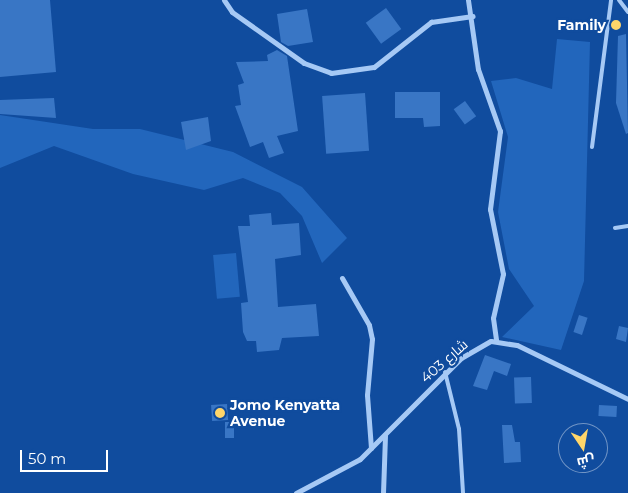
<!DOCTYPE html>
<meta charset="utf-8">
<style>
body{margin:0}
#map{position:relative;width:628px;height:493px;overflow:hidden;background:#104c9e;font-family:Montserrat,Cairo,sans-serif}
div>[style]{position:absolute}
.green>*{inset:0;background:#2266bc;transform-origin:0 0}
.building>*{inset:0;background:#3976c5;transform-origin:0 0}
.service>*{height:4px;margin:-2px;padding:0 2px;transform-origin:2px;border-radius:2px;background:#a6c9f5}
.minor>*{height:5px;margin:-2.5px;padding:0 2.5px;transform-origin:2.5px;border-radius:2.5px;background:#a6c9f5}
.dots>*{width:14px;height:14px;translate:-50% -50%;box-sizing:border-box;border:2px solid #104c9e;border-radius:50%}
span{translate:-50% -50%;white-space:nowrap;text-align:center;line-height:1.15;-webkit-text-stroke:4.5px #104c9e;paint-order:stroke}
.poi-label{font-size:14px;color:#fff;font-weight:700}
.right{translate:-100% -50%;text-align:right}
.left{translate:0 -50%;text-align:left}
.street-label{font-size:14px;color:#fff}
.north{position:absolute;left:558px;top:423px;width:50px;height:50px;box-sizing:border-box;background:#104c9e;border:1px solid #7094c5;border-radius:50%;rotate:168deg;font-size:14px;font-weight:700;line-height:20px;text-align:center;color:#fff}
.north::after{content:'';display:block;margin:auto;width:18px;height:22px;background:#ffd66a;clip-path:polygon(50% 0,100% 100%,50% 72%,0 100%)}
.scale{position:absolute;left:20px;top:450px;width:88px;height:22px;box-sizing:border-box;border:2px solid #fff;border-top:0;padding-left:6px;font-size:15px;line-height:18px;white-space:nowrap;color:#fff;-webkit-text-stroke:4px #104c9e;paint-order:stroke}
</style>
<div id="map">
<div class="green">
<i style="clip-path:polygon(557px 39px,590px 42px,584px 281px,561px 350px,502px 337px,534px 306px,509px 269px,498px 212px,508px 137px,491px 81px,516px 78px,552px 89px)"></i>
<i style="clip-path:polygon(0 115px,93px 129px,140px 129px,233px 152px,302px 187px,347px 238px,322px 263px,302px 216px,280px 193px,243px 178px,204px 190px,133px 174px,54px 146px,0 168px)"></i>
<i style="left:236px;top:253px;width:44px;height:23px;rotate:85deg"></i>
</div>
<div class="building">
<i style="clip-path:polygon(0 0,50px 0,56px 72px,0 77px)"></i>
<i style="left:386px;top:8px;width:26px;height:25px;rotate:54deg"></i>
<i style="clip-path:polygon(307px 9px,313px 42px,288px 46px,281px 42px,277px 14px)"></i>
<i style="clip-path:polygon(626px 34px,628px 133px,626px 134px,616px 103px,618px 36px)"></i>
<i style="clip-path:polygon(277px 50px,287px 56px,298px 131px,277px 136px,284px 153px,269px 158px,263px 142px,250px 147px,235px 106px,241px 105px,238px 85px,244px 83px,236px 62px,268px 61px,267px 55px)"></i>
<i style="clip-path:polygon(395px 92px,440px 92px,440px 126px,424px 127px,423px 118px,395px 118px)"></i>
<i style="left:365px;top:93px;width:58px;height:43px;rotate:86deg"></i>
<i style="clip-path:polygon(54px 98px,56px 118px,0 114px,0 100px)"></i>
<i style="left:465px;top:101px;width:19px;height:14px;rotate:54deg"></i>
<i style="clip-path:polygon(208px 117px,211px 141px,186px 150px,181px 122px)"></i>
<i style="clip-path:polygon(271px 213px,272px 225px,299px 223px,301px 255px,275px 259px,278px 307px,316px 304px,319px 336px,282px 338px,279px 350px,257px 352px,256px 341px,247px 341px,243px 332px,241px 303px,248px 302px,238px 226px,250px 226px,249px 215px)"></i>
<i style="left:579px;top:315px;width:9px;height:18px;rotate:18deg"></i>
<i style="clip-path:polygon(619px 326px,628px 328px,626px 342px,616px 339px)"></i>
<i style="clip-path:polygon(485px 355px,511px 364px,507px 376px,494px 371px,487px 390px,473px 386px)"></i>
<i style="left:531px;top:377px;width:26px;height:17px;rotate:88deg"></i>
<i style="left:227px;top:404px;width:16px;height:16px;rotate:86deg"></i>
<i style="left:599px;top:405px;width:18px;height:11px;rotate:3deg"></i>
<i style="left:225px;top:422px;width:9px;height:16px"></i>
<i style="clip-path:polygon(502px 425px,512px 425px,515px 442px,520px 442px,521px 462px,504px 463px)"></i>
</div>
<div class="service">
<i style="left:619px;top:0;width:15px;rotate:53deg"></i>
<i style="left:592px;top:147px;width:148px;rotate:-82.6deg"></i>
<i style="left:615px;top:228px;width:13px;rotate:-9deg"></i>
<i style="left:445px;top:372px;width:59px;rotate:76.2deg"></i>
<i style="left:459px;top:429px;width:64px;rotate:86.4deg"></i>
</div>
<div class="minor">
<i style="left:224px;top:0;width:14px;rotate:56deg"></i>
<i style="left:232px;top:12px;width:88px;rotate:35.3deg"></i>
<i style="left:304px;top:63px;width:29px;rotate:20deg"></i>
<i style="left:331px;top:73px;width:43px;rotate:-7.9deg"></i>
<i style="left:374px;top:67px;width:73px;rotate:-38.3deg"></i>
<i style="left:431px;top:22px;width:42px;rotate:-8.1deg"></i>
<i style="left:468px;top:0;width:70px;rotate:81.8deg"></i>
<i style="left:478px;top:69px;width:66px;rotate:70.5deg"></i>
<i style="left:500px;top:131px;width:79px;rotate:97.3deg"></i>
<i style="left:490px;top:209px;width:66px;rotate:78.7deg"></i>
<i style="left:503px;top:274px;width:45px;rotate:102.8deg"></i>
<i style="left:493px;top:318px;width:22px;rotate:82deg"></i>
<i style="left:342px;top:278px;width:54px;rotate:60.1deg"></i>
<i style="left:369px;top:325px;width:14px;rotate:78deg"></i>
<i style="left:372px;top:339px;width:56px;rotate:95.1deg"></i>
<i style="left:367px;top:395px;width:53px;rotate:85.7deg"></i>
<i style="left:296px;top:493px;width:72px;rotate:-28deg"></i>
<i style="left:360px;top:459px;width:143px;rotate:-45deg"></i>
<i style="left:461px;top:358px;width:34px;rotate:-30deg"></i>
<i style="left:491px;top:341px;width:26px;rotate:9deg"></i>
<i style="left:517px;top:345px;width:123px;rotate:25.9deg"></i>
<i style="left:383px;top:493px;width:58px;rotate:-88deg"></i>
</div>
<div class="dots">
<i style="left:616px;top:25px;background:#ffd66a"></i>
<i style="left:220px;top:413px;background:#ffd66a"></i>
</div>
<div class="poi-label">
<span class="right" style="left:606px;top:25px">Family</span>
<span class="left" style="left:230px;top:413px">Jomo Kenyatta<br>Avenue</span>
</div>
<div class="street-label">
<span style="left:444px;top:361px;rotate:-41deg">شارع 403</span>
</div>
<div class="north">ش</div>
<div class="scale">50 m</div>
</div>
